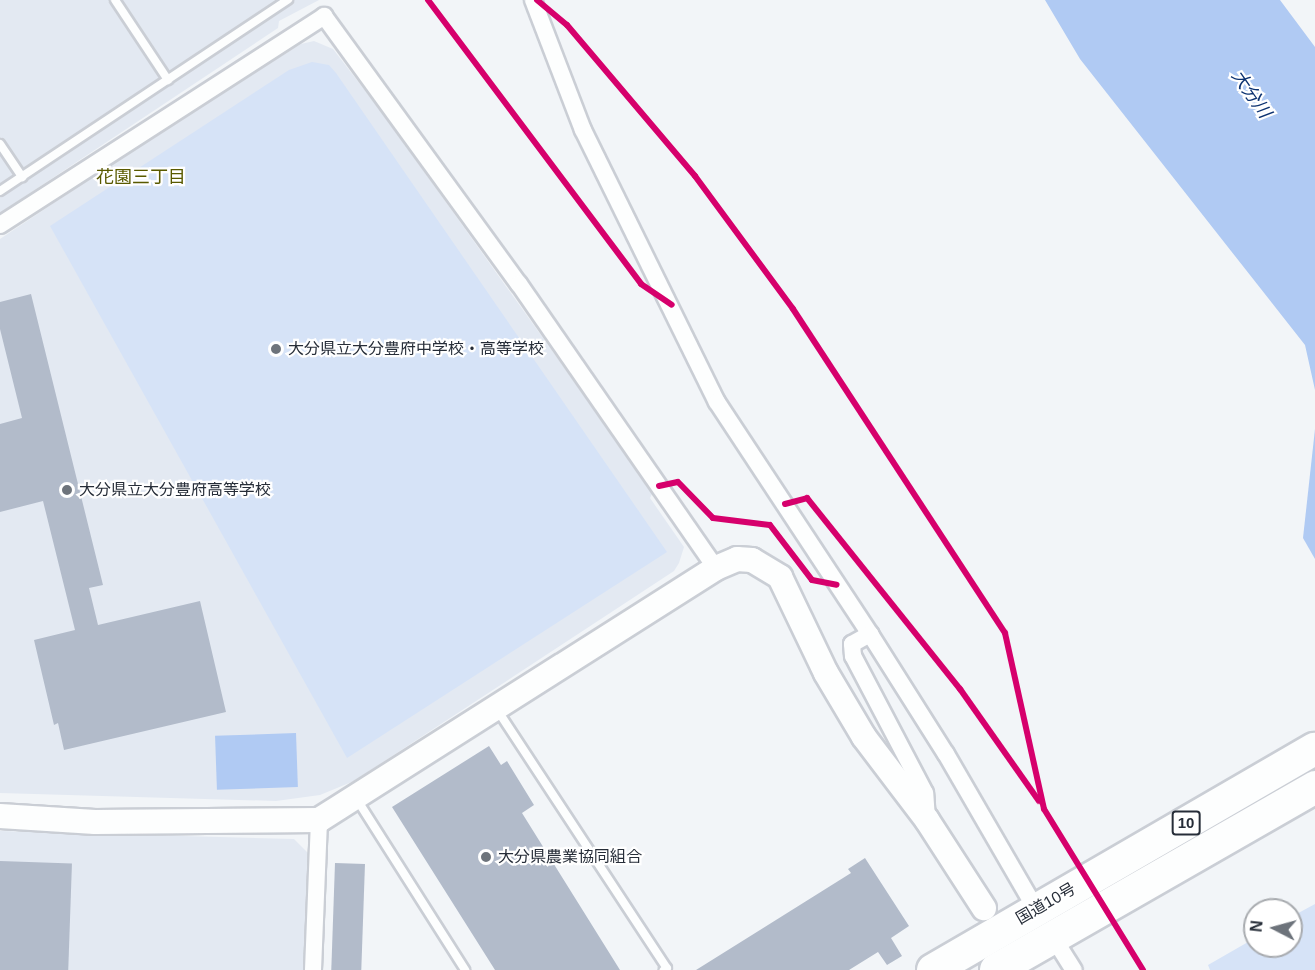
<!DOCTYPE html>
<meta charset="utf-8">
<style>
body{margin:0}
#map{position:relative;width:1315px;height:970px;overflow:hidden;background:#f2f5f8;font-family:Arial,"Noto Sans JP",sans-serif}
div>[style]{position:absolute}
.built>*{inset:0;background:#e3e9f2}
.green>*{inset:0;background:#d6e3f7}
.water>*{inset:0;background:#b0caf3;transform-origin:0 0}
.building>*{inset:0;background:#b2bbca;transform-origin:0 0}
.roads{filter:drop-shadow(2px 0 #caced5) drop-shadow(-2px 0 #caced5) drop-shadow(0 2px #caced5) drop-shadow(0 -2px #caced5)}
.lane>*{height:8px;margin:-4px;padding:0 4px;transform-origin:4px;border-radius:4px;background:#fdfefe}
.street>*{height:16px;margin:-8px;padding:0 8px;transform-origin:8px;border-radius:8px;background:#fdfefe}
.secondary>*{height:24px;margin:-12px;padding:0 12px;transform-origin:12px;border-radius:12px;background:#fdfefe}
.highway>*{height:32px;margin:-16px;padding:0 16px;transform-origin:16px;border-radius:16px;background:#fdfefe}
.cycleway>*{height:6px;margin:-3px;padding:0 3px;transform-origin:3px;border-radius:3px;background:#d6006c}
.dots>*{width:16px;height:16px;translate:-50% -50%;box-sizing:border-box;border:3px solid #fff;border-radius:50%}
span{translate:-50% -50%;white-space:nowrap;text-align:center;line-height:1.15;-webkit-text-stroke:4.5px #fff;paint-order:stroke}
.shield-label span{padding:2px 4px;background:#fff;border:2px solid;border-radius:4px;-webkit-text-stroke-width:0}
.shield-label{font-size:15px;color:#262d38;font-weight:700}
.poi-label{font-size:16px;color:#262d38}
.left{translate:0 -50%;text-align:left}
.street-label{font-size:16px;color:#262d38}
.water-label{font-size:18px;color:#0c3271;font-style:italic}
.neighbourhood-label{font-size:18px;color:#595a00}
.north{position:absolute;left:1243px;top:898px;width:60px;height:60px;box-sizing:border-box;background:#fff;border:2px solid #a8abaf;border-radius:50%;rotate:276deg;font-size:16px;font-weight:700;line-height:24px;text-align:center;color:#262d38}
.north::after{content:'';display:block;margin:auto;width:21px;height:27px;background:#6d737b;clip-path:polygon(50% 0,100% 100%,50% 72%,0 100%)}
</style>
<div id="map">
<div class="built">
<i style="clip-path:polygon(0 0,319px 0,279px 21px,278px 28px,0 213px)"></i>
<i style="clip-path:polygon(314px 41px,333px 49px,380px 110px,653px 492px,650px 498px,684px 547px,679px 563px,674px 571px,354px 781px,320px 795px,276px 801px,0 793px,0 239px,160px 132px,301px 44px)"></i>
<i style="clip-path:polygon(0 831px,294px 839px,310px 855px,306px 970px,0 970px)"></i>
</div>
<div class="green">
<i style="clip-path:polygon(312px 62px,329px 65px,336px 73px,667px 552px,347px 758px,50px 226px,289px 70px)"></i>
<i style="clip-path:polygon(1315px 904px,1315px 970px,1210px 970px,1208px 965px,1255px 938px,1255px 946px,1291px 946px,1291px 917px)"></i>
</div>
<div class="water">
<i style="clip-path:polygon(1045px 0,1280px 0,1315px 47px,1315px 390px,1305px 345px,1080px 59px)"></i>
<i style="clip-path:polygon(1315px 429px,1315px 559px,1303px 538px)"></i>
<i style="left:296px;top:733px;width:54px;height:81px;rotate:88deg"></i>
</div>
<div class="building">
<i style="clip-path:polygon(31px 294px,103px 585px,89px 588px,98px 625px,200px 601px,226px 712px,64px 750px,58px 723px,54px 725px,34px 640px,75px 630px,43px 501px,0 512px,0 424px,22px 418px,0 329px,0 302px)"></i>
<i style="clip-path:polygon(489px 746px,501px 765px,507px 761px,534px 805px,522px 813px,620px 970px,495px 970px,392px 807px)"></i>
<i style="clip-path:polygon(865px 858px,909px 926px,891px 938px,902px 956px,887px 965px,878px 952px,849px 970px,696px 970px,851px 873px,848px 869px)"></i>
<i style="left:0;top:861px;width:72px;height:109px;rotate:2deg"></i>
<i style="left:335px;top:863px;width:30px;height:107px;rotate:2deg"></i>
</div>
<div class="roads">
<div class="lane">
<i style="left:115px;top:0;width:96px;rotate:56.5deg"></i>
<i style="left:0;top:144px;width:40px;rotate:56deg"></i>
<i style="left:0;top:191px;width:346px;rotate:-33.6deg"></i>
<i style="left:496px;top:708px;width:311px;rotate:56.7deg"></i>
<i style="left:667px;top:968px;width:4px;rotate:146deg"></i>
<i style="left:356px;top:798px;width:204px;rotate:57.6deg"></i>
</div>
<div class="street">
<i style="left:533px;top:0;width:139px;rotate:69deg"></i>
<i style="left:583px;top:130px;width:303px;rotate:63.8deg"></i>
<i style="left:717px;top:402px;width:278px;rotate:56.6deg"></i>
<i style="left:0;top:225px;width:386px;rotate:-32.8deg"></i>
<i style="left:324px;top:16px;width:331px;rotate:54deg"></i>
<i style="left:519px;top:284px;width:346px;rotate:55.3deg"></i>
<i style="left:927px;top:819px;width:26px;rotate:-94deg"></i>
<i style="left:925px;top:793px;width:155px;rotate:-117.7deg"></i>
<i style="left:853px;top:656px;width:12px;rotate:-95deg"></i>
<i style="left:852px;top:644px;width:21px;rotate:-29deg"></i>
<i style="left:870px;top:634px;width:142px;rotate:57.7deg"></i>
<i style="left:946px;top:754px;width:179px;rotate:59.9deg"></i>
<i style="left:1053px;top:937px;width:39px;rotate:58deg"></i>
<i style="left:313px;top:970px;width:150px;rotate:-87.7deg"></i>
</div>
<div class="secondary">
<i style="left:0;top:816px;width:95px;rotate:3.6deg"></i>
<i style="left:95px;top:822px;width:224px;rotate:-0.5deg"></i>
<i style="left:319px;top:820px;width:470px;rotate:-32.4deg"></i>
<i style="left:716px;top:568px;width:23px;rotate:-23deg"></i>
<i style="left:737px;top:559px;width:15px;rotate:4deg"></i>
<i style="left:752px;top:560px;width:33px;rotate:31deg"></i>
<i style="left:780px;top:577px;width:106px;rotate:64.4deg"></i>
<i style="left:826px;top:673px;width:74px;rotate:59.3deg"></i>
<i style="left:864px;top:737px;width:104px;rotate:52.8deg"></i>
<i style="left:927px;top:820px;width:105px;rotate:57.1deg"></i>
</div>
<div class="highway">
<i style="left:933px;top:970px;width:441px;rotate:-30.1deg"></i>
<i style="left:996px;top:970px;width:368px;rotate:-29.8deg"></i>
</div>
</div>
<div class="cycleway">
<i style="left:428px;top:0;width:355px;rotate:53.1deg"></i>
<i style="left:641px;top:284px;width:37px;rotate:34deg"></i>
<i style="left:537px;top:0;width:39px;rotate:40deg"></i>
<i style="left:567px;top:25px;width:198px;rotate:49.7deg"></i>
<i style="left:695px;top:176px;width:165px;rotate:53.6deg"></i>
<i style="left:793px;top:309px;width:387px;rotate:56.8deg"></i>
<i style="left:1005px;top:633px;width:180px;rotate:77.5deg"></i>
<i style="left:1044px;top:809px;width:189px;rotate:58.4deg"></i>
<i style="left:659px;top:486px;width:19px;rotate:-12deg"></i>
<i style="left:678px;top:482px;width:50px;rotate:45.8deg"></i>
<i style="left:713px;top:518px;width:57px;rotate:7deg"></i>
<i style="left:770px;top:525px;width:69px;rotate:52.6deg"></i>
<i style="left:812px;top:580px;width:25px;rotate:11deg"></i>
<i style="left:785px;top:504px;width:23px;rotate:-15deg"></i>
<i style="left:807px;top:498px;width:245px;rotate:51.3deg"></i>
<i style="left:960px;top:689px;width:137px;rotate:54.8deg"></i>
</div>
<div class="dots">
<i style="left:276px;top:349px;background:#6d737b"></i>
<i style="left:67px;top:490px;background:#6d737b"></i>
<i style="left:486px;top:857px;background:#6d737b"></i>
</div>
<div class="shield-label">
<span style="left:1186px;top:823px">10</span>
</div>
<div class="poi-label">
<span class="left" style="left:288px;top:349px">大分県立大分豊府中学校・高等学校</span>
<span class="left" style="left:79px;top:490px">大分県立大分豊府高等学校</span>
<span class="left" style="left:498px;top:857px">大分県農業協同組合</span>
</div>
<div class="street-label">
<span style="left:1046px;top:904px;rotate:-30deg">国道10号</span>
</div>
<div class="water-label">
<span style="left:1251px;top:94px;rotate:55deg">大分川</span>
</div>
<div class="neighbourhood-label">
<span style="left:141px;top:177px">花園三丁目</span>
</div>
<div class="north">N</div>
</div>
